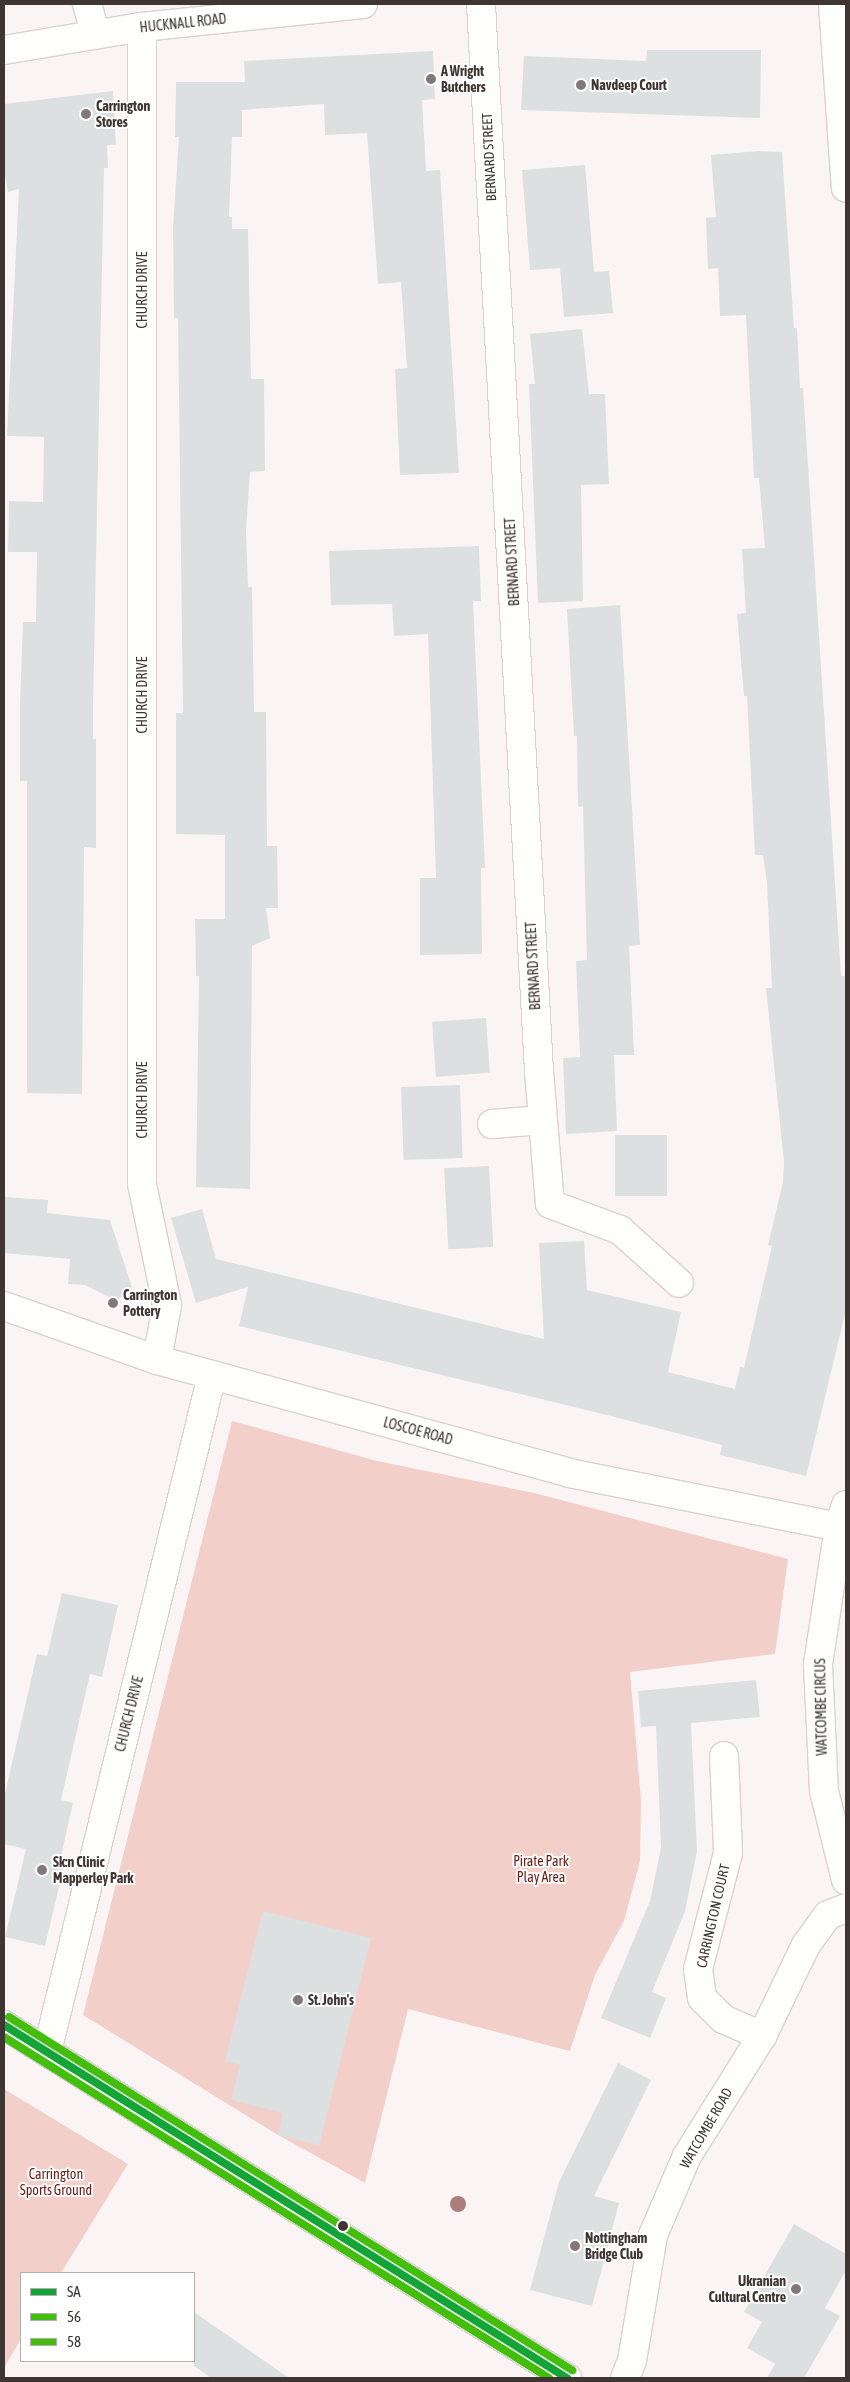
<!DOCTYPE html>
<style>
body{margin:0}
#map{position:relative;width:850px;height:2382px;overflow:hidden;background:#faf5f4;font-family:"Asap Condensed",sans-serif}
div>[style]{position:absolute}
.green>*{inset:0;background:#f3cfca}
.building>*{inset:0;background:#dde0e0;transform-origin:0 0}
.roads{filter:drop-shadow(1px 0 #d9d2d0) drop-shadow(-1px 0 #d9d2d0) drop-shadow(0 1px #d9d2d0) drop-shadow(0 -1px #d9d2d0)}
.minor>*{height:28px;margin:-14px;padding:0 14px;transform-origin:14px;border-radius:14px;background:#fefefd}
.major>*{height:28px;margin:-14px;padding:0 14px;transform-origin:14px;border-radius:14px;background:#fefefd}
.highway>*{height:28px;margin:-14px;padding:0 14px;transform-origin:14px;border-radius:14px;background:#fefefd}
.bus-1>*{height:8px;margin:-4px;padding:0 4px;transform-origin:4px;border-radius:4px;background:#13a538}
.bus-2>*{height:8px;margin:-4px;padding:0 4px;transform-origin:4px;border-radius:4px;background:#44be0d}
.bus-3>*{height:8px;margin:-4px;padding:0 4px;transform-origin:4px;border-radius:4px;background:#44be0d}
.trees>*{width:16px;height:16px;margin:-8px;border-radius:50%;background:#aa7e7a}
.dots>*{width:14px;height:14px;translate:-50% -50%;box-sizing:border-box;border:2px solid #fff;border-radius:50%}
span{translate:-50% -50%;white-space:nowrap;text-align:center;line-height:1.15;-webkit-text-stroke:4px #fff;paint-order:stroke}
.street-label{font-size:14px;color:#3f3634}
.poi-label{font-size:14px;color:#3f3634;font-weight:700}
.left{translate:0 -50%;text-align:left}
.right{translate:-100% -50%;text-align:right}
.park-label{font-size:14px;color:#691c16}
.frame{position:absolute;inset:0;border:5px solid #3f3634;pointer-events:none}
.legend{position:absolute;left:20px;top:2272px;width:175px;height:90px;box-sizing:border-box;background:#fff;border:1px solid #b2afae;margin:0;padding:6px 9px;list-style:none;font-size:15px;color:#3f3634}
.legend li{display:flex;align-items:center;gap:10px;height:25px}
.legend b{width:25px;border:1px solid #b2afae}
</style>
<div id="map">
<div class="green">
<i style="clip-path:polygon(232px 1421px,377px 1461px,534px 1493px,788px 1559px,775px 1654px,630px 1672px,641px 1800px,640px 1861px,624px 1921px,595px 1975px,570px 2051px,408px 2009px,365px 2183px,278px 2135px,83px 2015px)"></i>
<i style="clip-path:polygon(4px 2089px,128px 2164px,61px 2273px,21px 2273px,21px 2339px,4px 2368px)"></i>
</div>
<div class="building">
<i style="clip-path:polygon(647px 50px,761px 50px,760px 118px,521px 110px,524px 56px,646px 61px)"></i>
<i style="clip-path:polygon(433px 51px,435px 99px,422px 100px,426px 171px,440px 170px,459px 473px,400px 475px,395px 369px,407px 368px,401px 282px,378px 284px,367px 133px,325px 135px,324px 104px,242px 110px,242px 137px,232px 137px,229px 217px,232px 217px,232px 229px,248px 229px,251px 379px,264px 379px,265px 471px,250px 472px,246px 531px,248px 587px,252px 587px,254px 712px,266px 712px,267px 846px,277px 846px,278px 908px,266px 908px,270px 938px,252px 946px,250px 1189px,196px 1187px,199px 976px,196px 976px,195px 919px,225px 919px,225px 835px,176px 834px,176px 713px,183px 713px,178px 318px,174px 318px,173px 227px,179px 137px,175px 137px,176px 82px,245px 82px,244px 61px)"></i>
<i style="clip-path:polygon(113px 91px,116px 145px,107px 145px,108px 168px,104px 168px,93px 706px,93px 739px,96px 739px,96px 848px,84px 847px,82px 1094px,27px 1093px,27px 781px,20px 781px,20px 705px,23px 622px,36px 622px,37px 552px,8px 552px,9px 501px,43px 502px,44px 437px,7px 436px,19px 189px,8px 192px,4px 169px,4px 104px)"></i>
<i style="clip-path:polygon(759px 151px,782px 152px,794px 328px,797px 328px,800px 388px,803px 388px,841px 976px,846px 976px,846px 1310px,806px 1476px,720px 1455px,722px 1445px,607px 1415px,239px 1326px,248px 1287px,196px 1303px,171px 1218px,202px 1209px,216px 1259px,544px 1339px,539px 1243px,584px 1241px,587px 1290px,681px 1312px,668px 1372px,735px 1389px,740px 1367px,744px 1368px,772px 1246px,768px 1245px,783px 1182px,784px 1162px,766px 988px,772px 988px,767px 883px,763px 855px,755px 855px,747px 696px,744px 696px,737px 614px,746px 613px,742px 549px,765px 548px,759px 478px,754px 478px,746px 315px,720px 316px,718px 268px,708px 269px,706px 218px,716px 217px,711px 155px)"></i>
<i style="clip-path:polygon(585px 165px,594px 272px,609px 271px,613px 313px,564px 317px,560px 268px,530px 270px,522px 170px)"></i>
<i style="clip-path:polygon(582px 329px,589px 394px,605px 394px,609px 484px,581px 485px,583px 601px,538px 603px,529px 384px,535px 384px,530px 334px)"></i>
<i style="clip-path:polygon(479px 546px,481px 601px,473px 601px,485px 868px,481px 868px,482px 954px,420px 955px,420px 878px,436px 878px,428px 634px,394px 636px,392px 604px,331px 605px,329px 551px)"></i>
<i style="clip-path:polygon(620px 605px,640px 945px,629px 946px,634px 1055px,614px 1055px,617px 1131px,566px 1134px,563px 1058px,580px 1057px,576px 961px,587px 960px,583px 806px,578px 807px,577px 736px,574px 736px,567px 609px)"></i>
<i style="left:486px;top:1018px;width:55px;height:54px;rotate:86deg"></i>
<i style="left:460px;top:1085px;width:73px;height:59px;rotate:88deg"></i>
<i style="left:667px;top:1135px;width:61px;height:52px;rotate:90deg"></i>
<i style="left:489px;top:1166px;width:81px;height:45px;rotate:87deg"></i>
<i style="clip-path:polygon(4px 1197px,48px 1200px,47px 1213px,110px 1220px,132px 1287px,117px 1301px,85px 1285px,68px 1284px,70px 1259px,4px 1253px)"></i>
<i style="clip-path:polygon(62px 1593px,118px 1605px,102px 1677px,90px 1674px,61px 1800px,73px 1803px,61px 1856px,66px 1857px,45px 1946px,5px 1937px,26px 1849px,4px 1844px,4px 1798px,37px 1654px,47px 1656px)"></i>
<i style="clip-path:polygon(756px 1680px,760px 1717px,691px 1723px,697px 1851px,685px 1911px,652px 1992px,666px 1998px,650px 2038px,601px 2018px,650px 1901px,661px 1848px,656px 1726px,641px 1727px,638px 1691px)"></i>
<i style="clip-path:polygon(263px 1911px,371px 1938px,319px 2145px,278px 2135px,283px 2113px,231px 2100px,240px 2065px,225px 2061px)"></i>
<i style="clip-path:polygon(618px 2063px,651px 2080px,594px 2196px,619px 2203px,592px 2306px,530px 2290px,559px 2182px)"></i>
<i style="clip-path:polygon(794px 2224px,846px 2254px,846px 2270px,825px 2308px,840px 2316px,804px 2378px,767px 2378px,775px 2364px,747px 2348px,762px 2322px,744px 2312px)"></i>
<i style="clip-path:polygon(194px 2312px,289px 2378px,211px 2378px,194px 2366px)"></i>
</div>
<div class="roads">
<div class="minor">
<i style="left:87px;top:4px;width:32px;rotate:74deg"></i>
<i style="left:481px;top:4px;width:1069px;rotate:86.89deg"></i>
<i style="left:539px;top:1071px;width:133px;rotate:85.3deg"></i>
<i style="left:550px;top:1204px;width:75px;rotate:20.4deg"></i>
<i style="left:620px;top:1230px;width:79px;rotate:41.9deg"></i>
<i style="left:833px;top:4px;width:184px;rotate:86deg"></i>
<i style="left:142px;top:27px;width:1157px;rotate:90deg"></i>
<i style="left:142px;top:1184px;width:124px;rotate:78.3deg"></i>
<i style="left:167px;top:1305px;width:56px;rotate:100.3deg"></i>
<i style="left:492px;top:1124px;width:50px;rotate:-4.6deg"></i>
<i style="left:4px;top:1306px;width:162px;rotate:19.4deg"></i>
<i style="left:157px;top:1360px;width:427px;rotate:15.3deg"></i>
<i style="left:569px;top:1473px;width:275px;rotate:11.3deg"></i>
<i style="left:846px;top:1505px;width:23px;rotate:108deg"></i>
<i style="left:839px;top:1527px;width:140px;rotate:98.7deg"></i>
<i style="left:818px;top:1665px;width:126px;rotate:87.3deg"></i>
<i style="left:824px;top:1791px;width:92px;rotate:76.1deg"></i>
<i style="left:724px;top:1756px;width:97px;rotate:87.6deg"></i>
<i style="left:728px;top:1853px;width:120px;rotate:104.5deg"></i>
<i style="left:698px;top:1969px;width:29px;rotate:82deg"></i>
<i style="left:702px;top:1998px;width:30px;rotate:45deg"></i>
<i style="left:723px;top:2019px;width:43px;rotate:23.6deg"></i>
<i style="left:47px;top:2052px;width:697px;rotate:-76.3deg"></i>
<i style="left:625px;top:2378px;width:18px;rotate:-68deg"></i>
<i style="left:632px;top:2361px;width:128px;rotate:-80.5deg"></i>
<i style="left:653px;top:2235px;width:86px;rotate:-66.7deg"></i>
<i style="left:687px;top:2156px;width:142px;rotate:-58deg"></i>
<i style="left:762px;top:2036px;width:101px;rotate:-64.2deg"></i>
<i style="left:806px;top:1945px;width:37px;rotate:-54deg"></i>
<i style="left:828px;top:1915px;width:19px;rotate:-21deg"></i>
</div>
<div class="major">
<i style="left:4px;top:50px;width:140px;rotate:-9.5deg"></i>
<i style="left:142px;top:27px;width:222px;rotate:-5.9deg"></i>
</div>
<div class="highway">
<i style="left:4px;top:2025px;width:665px;rotate:32.09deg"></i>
</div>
</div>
<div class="bus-1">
<i style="left:4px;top:2025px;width:665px;rotate:32.09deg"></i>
</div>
<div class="bus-2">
<i style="left:4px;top:2037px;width:643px;rotate:32.03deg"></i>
</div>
<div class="bus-3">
<i style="left:9px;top:2017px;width:665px;rotate:32.09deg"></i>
</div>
<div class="trees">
<i style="left:458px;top:2204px"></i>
</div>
<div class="dots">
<i style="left:431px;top:79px;background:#807977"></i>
<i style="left:581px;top:85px;background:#807977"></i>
<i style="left:86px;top:114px;background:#807977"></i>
<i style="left:113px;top:1303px;background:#807977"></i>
<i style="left:42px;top:1870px;background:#807977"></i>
<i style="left:298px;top:2000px;background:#807977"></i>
<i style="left:343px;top:2226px;background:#3f3634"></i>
<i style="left:575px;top:2246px;background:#807977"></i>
<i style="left:796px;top:2289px;background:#807977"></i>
</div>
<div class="street-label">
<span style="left:183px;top:23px;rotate:-6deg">HUCKNALL ROAD</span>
<span style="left:489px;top:157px;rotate:-93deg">BERNARD STREET</span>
<span style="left:142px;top:290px;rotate:-90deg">CHURCH DRIVE</span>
<span style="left:512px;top:562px;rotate:-93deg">BERNARD STREET</span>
<span style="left:142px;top:695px;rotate:-90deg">CHURCH DRIVE</span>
<span style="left:533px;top:966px;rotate:-93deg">BERNARD STREET</span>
<span style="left:142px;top:1100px;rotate:-90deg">CHURCH DRIVE</span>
<span style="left:418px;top:1431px;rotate:15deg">LOSCOE ROAD</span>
<span style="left:821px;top:1707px;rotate:-91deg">WATCOMBE CIRCUS</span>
<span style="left:129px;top:1714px;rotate:-76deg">CHURCH DRIVE</span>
<span style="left:713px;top:1916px;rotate:-77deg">CARRINGTON COURT</span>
<span style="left:706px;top:2128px;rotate:-60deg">WATCOMBE ROAD</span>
</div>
<div class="poi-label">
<span class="left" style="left:441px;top:79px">A Wright<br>Butchers</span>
<span class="left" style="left:591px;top:85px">Navdeep Court</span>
<span class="left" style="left:96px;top:114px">Carrington<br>Stores</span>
<span class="left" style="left:123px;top:1303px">Carrington<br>Pottery</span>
<span class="left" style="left:53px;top:1870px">Sk:n Clinic<br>Mapperley Park</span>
<span class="left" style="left:308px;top:2000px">St. John's</span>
<span class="left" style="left:585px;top:2246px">Nottingham<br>Bridge Club</span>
<span class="right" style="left:786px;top:2289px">Ukranian<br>Cultural Centre</span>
</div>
<div class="park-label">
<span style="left:541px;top:1869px">Pirate Park<br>Play Area</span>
<span style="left:56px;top:2182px">Carrington<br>Sports Ground</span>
</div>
<div class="frame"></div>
<ul class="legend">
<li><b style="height:6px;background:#13a538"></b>SA</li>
<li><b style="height:6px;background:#44be0d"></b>56</li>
<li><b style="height:6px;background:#44be0d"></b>58</li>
</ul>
</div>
